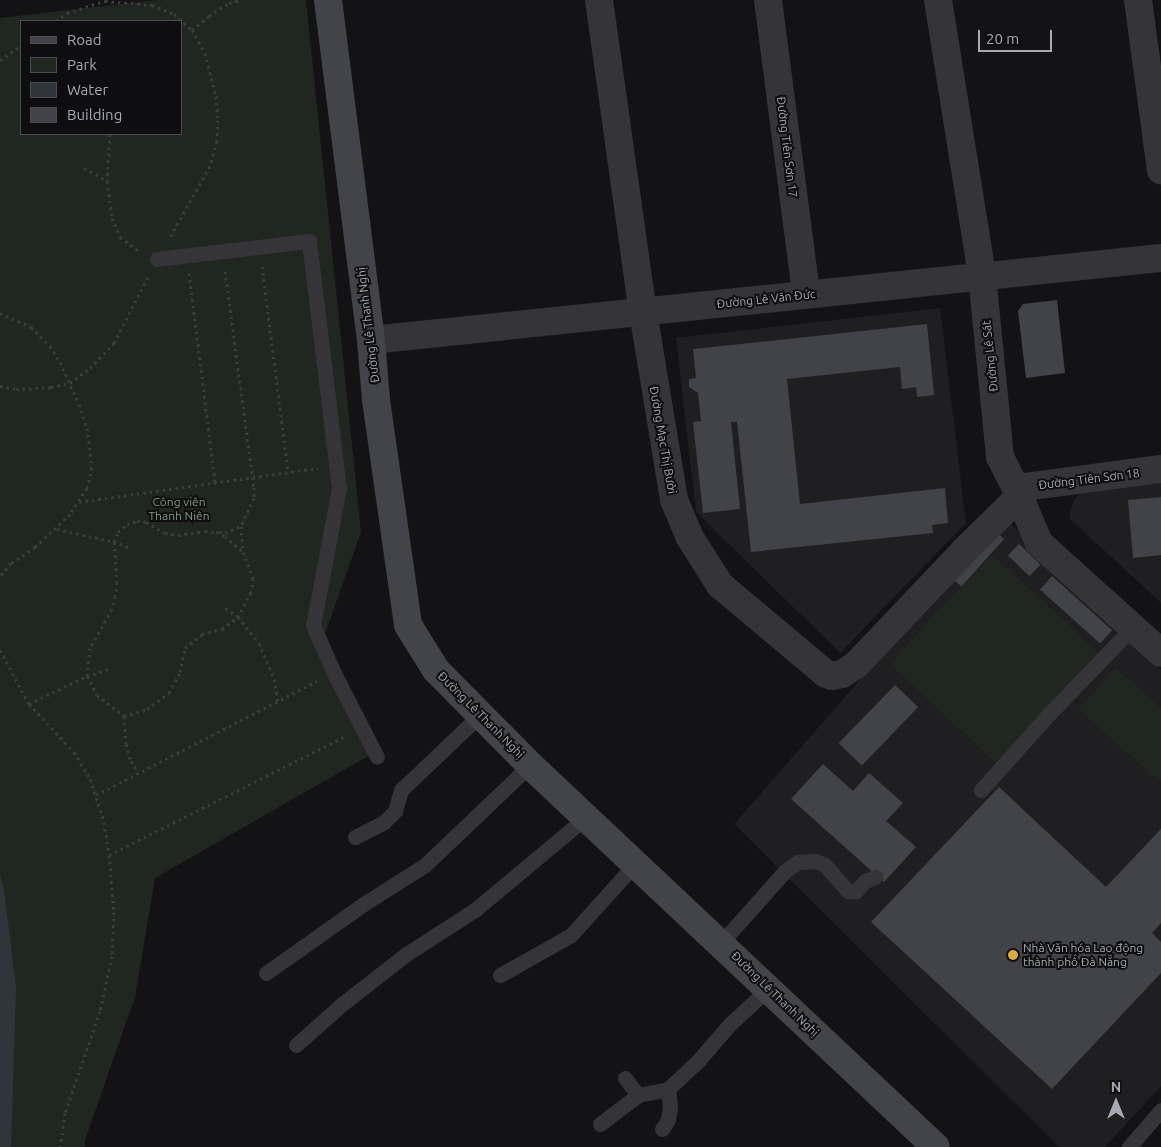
<!DOCTYPE html>
<meta charset="utf-8">
<style>
body{margin:0}
#map{position:relative;width:1161px;height:1147px;overflow:hidden;background:#131315;font-family:Ubuntu,sans-serif}
div>[style]{position:absolute}
.built>*{inset:0;background:#1f1f21}
.green>*{inset:0;background:#202721;transform-origin:0 0}
.water>*{inset:0;background:#2e363c}
.building>*{inset:0;background:#424348;transform-origin:0 0}
.path>*{height:3px;margin-top:-1.5px;transform-origin:0;background:repeating-linear-gradient(90deg,#3b3c40 0 2.5px,transparent 0 6.5px)}
.lane>*{height:15px;margin:-7.5px;padding:0 7.5px;transform-origin:7.5px;border-radius:7.5px;background:#353539}
.street>*{height:28px;margin:-14px;padding:0 14px;transform-origin:14px;border-radius:14px;background:#353539}
.secondary>*{height:28px;margin:-14px;padding:0 14px;transform-origin:14px;border-radius:14px;background:#434449}
.dots>*{width:14px;height:14px;translate:-50% -50%;box-sizing:border-box;border:2px solid #0e0e10;border-radius:50%}
span{translate:-50% -50%;white-space:nowrap;text-align:center;line-height:1.15;-webkit-text-stroke:4px #0e0e10;paint-order:stroke}
.street-label{font-size:12px;color:#a6aab4}
.park-label{font-size:12px;color:#7f9d80}
.poi-label{font-size:12px;color:#a6aab4}
.left{translate:0 -50%;text-align:left}
.legend{position:absolute;left:20px;top:20px;width:162px;height:115px;box-sizing:border-box;background:#0e0e10;border:1px solid #4b4c52;margin:0;padding:6px 9px;list-style:none;font-size:15px;color:#a6aab4}
.legend li{display:flex;align-items:center;gap:10px;height:25px}
.legend b{width:25px;border:1px solid #4b4c52}
.north{position:absolute;left:1091px;top:1077px;width:50px;height:50px;-webkit-text-stroke:4px #0e0e10;paint-order:stroke;rotate:0deg;font-size:14px;font-weight:700;line-height:20px;text-align:center;color:#a6aab4}
.north::after{content:'';display:block;margin:auto;width:18px;height:22px;background:#a6aab4;clip-path:polygon(50% 0,100% 100%,50% 72%,0 100%)}
.scale{position:absolute;left:978px;top:30px;width:74px;height:22px;box-sizing:border-box;border:2px solid #a6aab4;border-top:0;padding-left:6px;font-size:15px;line-height:18px;white-space:nowrap;color:#a6aab4;-webkit-text-stroke:4px #0e0e10;paint-order:stroke}
</style>
<div id="map">
<div class="built">
<i style="clip-path:polygon(940px 308px,966px 523px,840px 653px,696px 512px,676px 338px)"></i>
<i style="clip-path:polygon(1161px 482px,1161px 603px,1069px 518px,1072px 504px,1079px 493px)"></i>
<i style="clip-path:polygon(1003px 516px,1161px 670px,1161px 1086px,1105px 1147px,1059px 1147px,734px 824px)"></i>
</div>
<div class="green">
<i style="clip-path:polygon(evenodd,156px 0,306px 0,361px 532px,321px 645px,377px 751px,155px 878px,135px 997px,85px 1140px,85px 1147px,0 1147px,0 18px,156px 0,21px 21px,181px 21px,181px 134px,21px 134px,21px 21px)"></i>
<i style="left:992px;top:554px;width:149px;height:150px;rotate:43deg"></i>
<i style="clip-path:polygon(1116px 668px,1161px 708px,1161px 779px,1159px 781px,1078px 709px)"></i>
</div>
<div class="water">
<i style="clip-path:polygon(0 875px,4px 890px,16px 988px,11px 1147px,0 1147px)"></i>
</div>
<div class="building">
<i style="clip-path:polygon(1057px 300px,1065px 373px,1026px 378px,1018px 311px,1023px 304px)"></i>
<i style="clip-path:polygon(927px 324px,934px 395px,917px 397px,916px 387px,902px 389px,900px 367px,787px 379px,800px 504px,945px 488px,948px 523px,932px 525px,933px 533px,751px 552px,737px 422px,731px 422px,740px 509px,703px 513px,693px 422px,701px 421px,698px 393px,689px 387px,689px 379px,696px 378px,693px 349px)"></i>
<i style="clip-path:polygon(1161px 497px,1161px 555px,1133px 558px,1128px 500px)"></i>
<i style="left:993px;top:529px;width:15px;height:64px;rotate:42deg"></i>
<i style="left:1019px;top:544px;width:30px;height:16px;rotate:44deg"></i>
<i style="left:1052px;top:576px;width:81px;height:18px;rotate:42deg"></i>
<i style="left:895px;top:685px;width:32px;height:81px;rotate:44deg"></i>
<i style="clip-path:polygon(823px 764px,853px 791px,869px 773px,903px 803px,886px 821px,916px 847px,884px 882px,791px 799px)"></i>
<i style="clip-path:polygon(999px 787px,1106px 887px,1161px 829px,1161px 923px,1152px 933px,1161px 942px,1161px 973px,1052px 1089px,871px 922px)"></i>
</div>
<div class="path">
<i style="left:56px;top:21px;width:14px;rotate:-36deg"></i>
<i style="left:67px;top:13px;width:40px;rotate:-18deg"></i>
<i style="left:105px;top:1px;width:47px;rotate:4.9deg"></i>
<i style="left:152px;top:5px;width:24px;rotate:22deg"></i>
<i style="left:174px;top:14px;width:24px;rotate:42deg"></i>
<i style="left:192px;top:30px;width:26px;rotate:61deg"></i>
<i style="left:205px;top:53px;width:44px;rotate:75.7deg"></i>
<i style="left:216px;top:96px;width:24px;rotate:85deg"></i>
<i style="left:218px;top:120px;width:21px;rotate:93deg"></i>
<i style="left:217px;top:141px;width:26px;rotate:106deg"></i>
<i style="left:210px;top:166px;width:81px;rotate:119.4deg"></i>
<i style="left:192px;top:30px;width:22px;rotate:-39deg"></i>
<i style="left:209px;top:16px;width:24px;rotate:-33deg"></i>
<i style="left:229px;top:3px;width:12px;rotate:-14deg"></i>
<i style="left:0;top:60px;width:25px;rotate:-34deg"></i>
<i style="left:110px;top:134px;width:47px;rotate:93.7deg"></i>
<i style="left:107px;top:181px;width:37px;rotate:82deg"></i>
<i style="left:112px;top:218px;width:21px;rotate:67deg"></i>
<i style="left:120px;top:237px;width:25px;rotate:37deg"></i>
<i style="left:84px;top:168px;width:26px;rotate:29deg"></i>
<i style="left:262px;top:266px;width:209px;rotate:82.8deg"></i>
<i style="left:225px;top:271px;width:218px;rotate:82.4deg"></i>
<i style="left:254px;top:487px;width:11px;rotate:90deg"></i>
<i style="left:254px;top:498px;width:31px;rotate:115deg"></i>
<i style="left:241px;top:526px;width:26px;rotate:86deg"></i>
<i style="left:189px;top:273px;width:212px;rotate:82.9deg"></i>
<i style="left:0;top:313px;width:34px;rotate:24deg"></i>
<i style="left:31px;top:327px;width:27px;rotate:45deg"></i>
<i style="left:50px;top:346px;width:19px;rotate:58deg"></i>
<i style="left:60px;top:362px;width:46px;rotate:65.7deg"></i>
<i style="left:79px;top:404px;width:25px;rotate:72deg"></i>
<i style="left:87px;top:428px;width:39px;rotate:83deg"></i>
<i style="left:92px;top:467px;width:22px;rotate:103deg"></i>
<i style="left:87px;top:488px;width:31px;rotate:123deg"></i>
<i style="left:70px;top:514px;width:48px;rotate:136.7deg"></i>
<i style="left:35px;top:547px;width:29px;rotate:146deg"></i>
<i style="left:11px;top:563px;width:17px;rotate:130deg"></i>
<i style="left:0;top:386px;width:16px;rotate:11deg"></i>
<i style="left:16px;top:389px;width:35px;rotate:-3deg"></i>
<i style="left:51px;top:387px;width:19px;rotate:-12deg"></i>
<i style="left:70px;top:383px;width:25px;rotate:-37deg"></i>
<i style="left:90px;top:368px;width:35px;rotate:-46deg"></i>
<i style="left:114px;top:343px;width:76px;rotate:-62.8deg"></i>
<i style="left:79px;top:502px;width:241px;rotate:-8.1deg"></i>
<i style="left:57px;top:529px;width:58px;rotate:12.8deg"></i>
<i style="left:114px;top:542px;width:40px;rotate:85.7deg"></i>
<i style="left:117px;top:582px;width:14px;rotate:98deg"></i>
<i style="left:115px;top:596px;width:13px;rotate:103deg"></i>
<i style="left:112px;top:609px;width:45px;rotate:119.4deg"></i>
<i style="left:90px;top:648px;width:28px;rotate:96deg"></i>
<i style="left:87px;top:676px;width:21px;rotate:62deg"></i>
<i style="left:97px;top:695px;width:34px;rotate:38deg"></i>
<i style="left:124px;top:716px;width:28px;rotate:86deg"></i>
<i style="left:126px;top:744px;width:18px;rotate:74deg"></i>
<i style="left:131px;top:761px;width:13px;rotate:58deg"></i>
<i style="left:219px;top:532px;width:6px;rotate:9deg"></i>
<i style="left:225px;top:533px;width:17px;rotate:-24deg"></i>
<i style="left:128px;top:547px;width:15px;rotate:-160deg"></i>
<i style="left:114px;top:542px;width:11px;rotate:-68deg"></i>
<i style="left:118px;top:532px;width:12px;rotate:-42deg"></i>
<i style="left:127px;top:524px;width:10px;rotate:-17deg"></i>
<i style="left:137px;top:521px;width:9px;rotate:6deg"></i>
<i style="left:146px;top:522px;width:22px;rotate:30deg"></i>
<i style="left:165px;top:533px;width:13px;rotate:9deg"></i>
<i style="left:178px;top:535px;width:27px;rotate:-8deg"></i>
<i style="left:205px;top:531px;width:11px;rotate:5deg"></i>
<i style="left:216px;top:532px;width:10px;rotate:24deg"></i>
<i style="left:225px;top:536px;width:24px;rotate:42deg"></i>
<i style="left:243px;top:552px;width:28px;rotate:69deg"></i>
<i style="left:253px;top:578px;width:14px;rotate:98deg"></i>
<i style="left:251px;top:592px;width:28px;rotate:117deg"></i>
<i style="left:238px;top:617px;width:17px;rotate:-144deg"></i>
<i style="left:0;top:650px;width:61px;rotate:61.8deg"></i>
<i style="left:29px;top:704px;width:66px;rotate:46.8deg"></i>
<i style="left:74px;top:752px;width:31px;rotate:59deg"></i>
<i style="left:90px;top:779px;width:45px;rotate:72deg"></i>
<i style="left:104px;top:822px;width:33px;rotate:81deg"></i>
<i style="left:109px;top:855px;width:57px;rotate:85deg"></i>
<i style="left:114px;top:912px;width:44px;rotate:92.6deg"></i>
<i style="left:112px;top:956px;width:56px;rotate:102.3deg"></i>
<i style="left:100px;top:1011px;width:108px;rotate:108.9deg"></i>
<i style="left:65px;top:1113px;width:34px;rotate:98deg"></i>
<i style="left:29px;top:704px;width:64px;rotate:-25.8deg"></i>
<i style="left:87px;top:676px;width:22px;rotate:-18deg"></i>
<i style="left:124px;top:716px;width:24px;rotate:-17deg"></i>
<i style="left:147px;top:709px;width:27px;rotate:-36deg"></i>
<i style="left:169px;top:693px;width:24px;rotate:-62deg"></i>
<i style="left:180px;top:672px;width:25px;rotate:-78deg"></i>
<i style="left:185px;top:648px;width:22px;rotate:-39deg"></i>
<i style="left:202px;top:634px;width:21px;rotate:-14deg"></i>
<i style="left:222px;top:629px;width:20px;rotate:-37deg"></i>
<i style="left:238px;top:617px;width:33px;rotate:51deg"></i>
<i style="left:259px;top:643px;width:39px;rotate:67deg"></i>
<i style="left:274px;top:679px;width:22px;rotate:80deg"></i>
<i style="left:96px;top:795px;width:249px;rotate:-27.3deg"></i>
<i style="left:109px;top:855px;width:265px;rotate:-26.7deg"></i>
</div>
<div class="lane">
<i style="left:157px;top:259px;width:153px;rotate:-6.8deg"></i>
<i style="left:309px;top:241px;width:249px;rotate:83.1deg"></i>
<i style="left:339px;top:488px;width:139px;rotate:100.7deg"></i>
<i style="left:313px;top:625px;width:52px;rotate:66.4deg"></i>
<i style="left:334px;top:673px;width:94px;rotate:62.9deg"></i>
<i style="left:981px;top:790px;width:101px;rotate:-48.2deg"></i>
<i style="left:1048px;top:715px;width:121px;rotate:-46deg"></i>
<i style="left:355px;top:837px;width:33px;rotate:-27deg"></i>
<i style="left:384px;top:822px;width:16px;rotate:-45deg"></i>
<i style="left:395px;top:811px;width:22px;rotate:-74deg"></i>
<i style="left:401px;top:790px;width:110px;rotate:-43.5deg"></i>
<i style="left:721px;top:943px;width:96px;rotate:-48.4deg"></i>
<i style="left:785px;top:871px;width:16px;rotate:-35deg"></i>
<i style="left:798px;top:862px;width:18px;rotate:-3deg"></i>
<i style="left:816px;top:861px;width:10px;rotate:24deg"></i>
<i style="left:825px;top:865px;width:35px;rotate:49deg"></i>
<i style="left:848px;top:891px;width:8px"></i>
<i style="left:856px;top:891px;width:13px;rotate:-48deg"></i>
<i style="left:865px;top:881px;width:11px;rotate:-22deg"></i>
<i style="left:266px;top:973px;width:118px;rotate:-35.3deg"></i>
<i style="left:362px;top:905px;width:75px;rotate:-32.4deg"></i>
<i style="left:425px;top:865px;width:145px;rotate:-43.6deg"></i>
<i style="left:500px;top:975px;width:81px;rotate:-29.4deg"></i>
<i style="left:571px;top:935px;width:96px;rotate:-48deg"></i>
<i style="left:296px;top:1045px;width:60px;rotate:-41.6deg"></i>
<i style="left:341px;top:1005px;width:81px;rotate:-38deg"></i>
<i style="left:405px;top:955px;width:85px;rotate:-32.9deg"></i>
<i style="left:476px;top:909px;width:142px;rotate:-39.9deg"></i>
<i style="left:625px;top:1078px;width:21px;rotate:53deg"></i>
<i style="left:600px;top:1124px;width:48px;rotate:-37.3deg"></i>
<i style="left:638px;top:1095px;width:31px;rotate:-11deg"></i>
<i style="left:668px;top:1089px;width:41px;rotate:-43deg"></i>
<i style="left:698px;top:1061px;width:49px;rotate:-49.1deg"></i>
<i style="left:730px;top:1024px;width:52px;rotate:-42.6deg"></i>
<i style="left:662px;top:1129px;width:11px;rotate:-56deg"></i>
<i style="left:668px;top:1120px;width:13px;rotate:-81deg"></i>
<i style="left:670px;top:1107px;width:18px;rotate:-96deg"></i>
<i style="left:1129px;top:1147px;width:49px;rotate:-49.1deg"></i>
</div>
<div class="street">
<i style="left:599px;top:0;width:315px;rotate:82deg"></i>
<i style="left:643px;top:312px;width:191px;rotate:80.6deg"></i>
<i style="left:674px;top:500px;width:39px;rotate:67deg"></i>
<i style="left:689px;top:536px;width:58px;rotate:57.7deg"></i>
<i style="left:720px;top:585px;width:138px;rotate:40deg"></i>
<i style="left:826px;top:674px;width:6px;rotate:18deg"></i>
<i style="left:832px;top:676px;width:10px;rotate:-11deg"></i>
<i style="left:842px;top:674px;width:17px;rotate:-33deg"></i>
<i style="left:856px;top:665px;width:157px;rotate:-46.5deg"></i>
<i style="left:964px;top:551px;width:78px;rotate:-44.5deg"></i>
<i style="left:768px;top:0;width:296px;rotate:82.6deg"></i>
<i style="left:938px;top:0;width:279px;rotate:80.9deg"></i>
<i style="left:982px;top:276px;width:182px;rotate:84.3deg"></i>
<i style="left:1000px;top:457px;width:35px;rotate:63deg"></i>
<i style="left:1016px;top:488px;width:60px;rotate:67.3deg"></i>
<i style="left:1039px;top:543px;width:164px;rotate:42deg"></i>
<i style="left:1138px;top:0;width:172px;rotate:82.3deg"></i>
<i style="left:371px;top:340px;width:794px;rotate:-5.93deg"></i>
<i style="left:1016px;top:488px;width:146px;rotate:-7.5deg"></i>
</div>
<div class="secondary">
<i style="left:328px;top:0;width:343px;rotate:82.8deg"></i>
<i style="left:371px;top:340px;width:60px;rotate:85.2deg"></i>
<i style="left:376px;top:400px;width:227px;rotate:81.9deg"></i>
<i style="left:408px;top:625px;width:53px;rotate:58.1deg"></i>
<i style="left:436px;top:670px;width:134px;rotate:45.3deg"></i>
<i style="left:530px;top:765px;width:557px;rotate:43.26deg"></i>
</div>
<div class="dots">
<i style="left:1013px;top:955px;background:#e0a940"></i>
</div>
<div class="street-label">
<span style="left:787px;top:147px;rotate:83deg">Đường Tiên Sơn 17</span>
<span style="left:766px;top:299px;rotate:-6deg">Đường Lê Văn Đức</span>
<span style="left:368px;top:325px;rotate:-97deg">Đường Lê Thanh Nghị</span>
<span style="left:990px;top:356px;rotate:-96deg">Đường Lê Sát</span>
<span style="left:663px;top:440px;rotate:80deg">Đường Mạc Thị Bưởi</span>
<span style="left:1089px;top:479px;rotate:-7deg">Đường Tiên Sơn 18</span>
<span style="left:481px;top:715px;rotate:45deg">Đường Lê Thanh Nghị</span>
<span style="left:775px;top:994px;rotate:44deg">Đường Lê Thanh Nghị</span>
</div>
<div class="park-label">
<span style="left:179px;top:509px">Công viên<br>Thanh Niên</span>
</div>
<div class="poi-label">
<span class="left" style="left:1023px;top:955px">Nhà Văn hóa Lao động<br>thành phố Đà Nẵng</span>
</div>
<ul class="legend">
<li><b style="height:6px;background:#434449"></b>Road</li>
<li><b style="height:14px;background:#202721"></b>Park</li>
<li><b style="height:14px;background:#2e363c"></b>Water</li>
<li><b style="height:14px;background:#424348"></b>Building</li>
</ul>
<div class="north">N</div>
<div class="scale">20 m</div>
</div>
